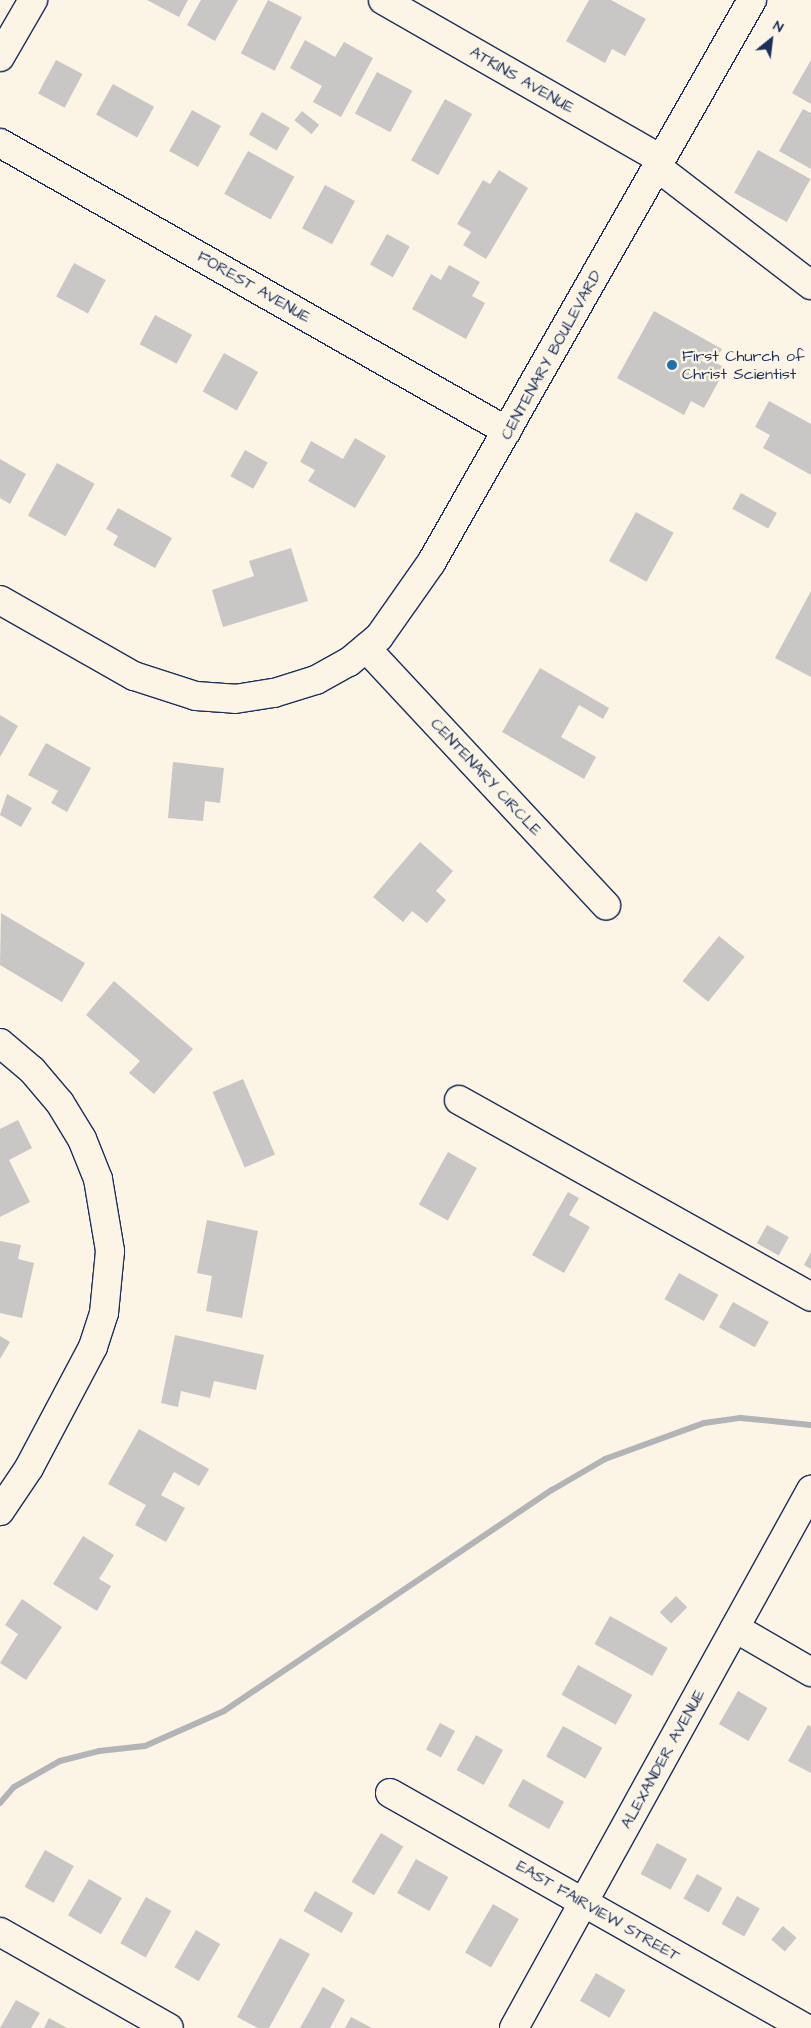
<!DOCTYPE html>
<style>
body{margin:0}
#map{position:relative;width:811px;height:2028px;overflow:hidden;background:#fcf5e5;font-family:"Architects Daughter",sans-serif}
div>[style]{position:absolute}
.stream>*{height:6px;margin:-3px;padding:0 3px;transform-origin:3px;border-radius:3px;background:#b2b4b8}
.building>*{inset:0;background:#c8c7c6;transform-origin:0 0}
.roads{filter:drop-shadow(1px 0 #1b2f5e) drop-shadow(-1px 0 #1b2f5e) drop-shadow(0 1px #1b2f5e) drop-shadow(0 -1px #1b2f5e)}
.minor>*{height:28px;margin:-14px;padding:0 14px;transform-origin:14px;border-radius:14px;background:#fcf5e5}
.dots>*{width:14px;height:14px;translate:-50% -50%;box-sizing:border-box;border:2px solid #fcf5e5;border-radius:50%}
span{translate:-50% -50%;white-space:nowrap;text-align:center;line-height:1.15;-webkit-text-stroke:5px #fcf5e5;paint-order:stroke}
.street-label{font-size:16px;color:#1b2f5e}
.poi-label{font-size:16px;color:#1b2f5e}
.left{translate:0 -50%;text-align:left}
.north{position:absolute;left:746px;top:15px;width:50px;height:50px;-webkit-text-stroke:4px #fcf5e5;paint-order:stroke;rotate:29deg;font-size:14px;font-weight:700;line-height:20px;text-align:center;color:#1b2f5e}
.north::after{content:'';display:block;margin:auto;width:18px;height:22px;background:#1b2f5e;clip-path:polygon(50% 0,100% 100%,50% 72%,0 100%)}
</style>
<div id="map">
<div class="stream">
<i style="left:0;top:1803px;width:21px;rotate:-49deg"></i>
<i style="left:14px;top:1787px;width:53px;rotate:-29.5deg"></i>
<i style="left:60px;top:1761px;width:40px;rotate:-14.4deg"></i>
<i style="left:99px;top:1751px;width:46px;rotate:-6.2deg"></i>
<i style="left:145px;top:1746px;width:86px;rotate:-23.9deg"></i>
<i style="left:224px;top:1711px;width:396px;rotate:-34deg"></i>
<i style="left:552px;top:1490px;width:61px;rotate:-30.3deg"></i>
<i style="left:605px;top:1459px;width:105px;rotate:-20deg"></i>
<i style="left:704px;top:1423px;width:37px;rotate:-8deg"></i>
<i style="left:741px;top:1418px;width:70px;rotate:5.7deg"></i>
</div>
<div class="building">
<i style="clip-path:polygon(147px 0,188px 0,179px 17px)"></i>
<i style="clip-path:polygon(201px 0,238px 0,215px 41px,187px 25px)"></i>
<i style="left:268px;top:0;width:38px;height:60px;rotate:27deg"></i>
<i style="clip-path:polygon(589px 0,611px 0,646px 19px,625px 56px,612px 49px,605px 63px,566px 41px)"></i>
<i style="clip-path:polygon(305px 40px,335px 57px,344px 42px,373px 58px,341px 117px,313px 102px,322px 86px,290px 68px)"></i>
<i style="left:56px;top:60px;width:30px;height:38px;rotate:28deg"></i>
<i style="clip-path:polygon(811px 60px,811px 104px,792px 93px)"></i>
<i style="left:377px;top:72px;width:40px;height:47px;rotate:28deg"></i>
<i style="left:113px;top:84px;width:47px;height:35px;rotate:29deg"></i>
<i style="left:445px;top:99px;width:31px;height:70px;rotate:29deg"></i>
<i style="clip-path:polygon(803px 109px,811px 113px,811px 169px,779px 151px)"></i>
<i style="left:192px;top:110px;width:33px;height:47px;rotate:29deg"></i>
<i style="left:302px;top:111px;width:22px;height:12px;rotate:39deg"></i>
<i style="left:262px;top:112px;width:32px;height:26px;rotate:30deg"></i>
<i style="left:758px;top:150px;width:60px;height:49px;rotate:29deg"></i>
<i style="left:248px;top:151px;width:53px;height:49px;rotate:29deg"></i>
<i style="clip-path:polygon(499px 170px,528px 188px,486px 259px,463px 245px,471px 232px,457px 224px,483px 180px,490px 184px)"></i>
<i style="left:325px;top:185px;width:34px;height:49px;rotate:28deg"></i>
<i style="left:387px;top:234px;width:26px;height:35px;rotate:29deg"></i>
<i style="left:74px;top:263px;width:36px;height:38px;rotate:28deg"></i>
<i style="clip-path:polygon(449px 265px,480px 282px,472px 296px,485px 303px,466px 339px,412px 309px,431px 274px,441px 280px)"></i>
<i style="clip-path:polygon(654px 311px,722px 349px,714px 362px,726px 368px,704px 408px,691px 401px,684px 415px,617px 378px)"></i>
<i style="left:155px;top:315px;width:42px;height:33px;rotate:28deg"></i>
<i style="left:224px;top:353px;width:39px;height:44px;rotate:29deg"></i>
<i style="clip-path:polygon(769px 401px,811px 424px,811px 475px,763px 448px,770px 435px,755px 427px)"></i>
<i style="clip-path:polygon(355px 438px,386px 456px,355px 508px,308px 481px,315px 470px,300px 462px,311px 441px,343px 459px)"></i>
<i style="left:245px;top:450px;width:26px;height:30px;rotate:29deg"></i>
<i style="clip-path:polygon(0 459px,26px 474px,10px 504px,0 498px)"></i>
<i style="left:57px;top:463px;width:43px;height:60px;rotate:29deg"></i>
<i style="left:741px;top:493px;width:41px;height:18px;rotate:29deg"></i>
<i style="clip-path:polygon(118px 508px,172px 538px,155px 568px,113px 545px,118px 536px,106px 529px)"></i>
<i style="left:636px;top:512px;width:43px;height:56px;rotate:29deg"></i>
<i style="clip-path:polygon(291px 548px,308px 601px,223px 627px,212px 590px,254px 576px,249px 561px)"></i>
<i style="clip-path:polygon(811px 591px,811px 677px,775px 658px)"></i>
<i style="clip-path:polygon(540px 668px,609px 708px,603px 719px,579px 705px,561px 737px,596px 757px,584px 779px,502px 732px)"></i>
<i style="clip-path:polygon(0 715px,18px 726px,0 757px)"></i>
<i style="clip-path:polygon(46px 743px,91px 768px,67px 812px,51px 803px,58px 791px,28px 775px)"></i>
<i style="clip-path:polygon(173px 762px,224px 768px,220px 803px,205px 801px,203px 821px,168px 818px)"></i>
<i style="clip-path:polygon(7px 794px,32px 808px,21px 827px,0 815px)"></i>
<i style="clip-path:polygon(420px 842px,453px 871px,436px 891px,446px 900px,427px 923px,412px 911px,403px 922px,373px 897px)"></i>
<i style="clip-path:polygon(1px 913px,85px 963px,62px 1002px,0 965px)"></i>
<i style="left:719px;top:936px;width:33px;height:58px;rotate:39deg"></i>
<i style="clip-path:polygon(114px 981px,193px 1049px,154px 1094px,129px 1073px,140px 1061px,86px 1015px)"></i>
<i style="left:243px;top:1079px;width:82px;height:33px;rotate:67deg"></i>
<i style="clip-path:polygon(18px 1120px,32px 1148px,9px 1160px,30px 1202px,0 1217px,0 1129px)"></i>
<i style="left:448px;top:1152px;width:33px;height:60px;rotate:29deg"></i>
<i style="clip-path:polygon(568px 1192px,579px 1198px,569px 1215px,590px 1227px,564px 1273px,532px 1255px)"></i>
<i style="clip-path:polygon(207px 1220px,258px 1231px,242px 1318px,206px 1311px,212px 1276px,197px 1273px)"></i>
<i style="left:767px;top:1225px;width:25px;height:21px;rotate:29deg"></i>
<i style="clip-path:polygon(0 1241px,21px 1245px,18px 1259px,34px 1263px,22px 1318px,0 1313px)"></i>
<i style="clip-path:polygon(811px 1252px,811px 1269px,804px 1265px)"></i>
<i style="left:679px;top:1273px;width:45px;height:30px;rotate:29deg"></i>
<i style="left:733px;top:1302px;width:41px;height:29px;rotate:29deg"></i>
<i style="clip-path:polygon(175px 1335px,264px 1355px,256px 1390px,214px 1381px,210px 1398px,181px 1391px,178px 1407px,161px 1403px)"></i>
<i style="clip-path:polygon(0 1336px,10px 1342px,0 1359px)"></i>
<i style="clip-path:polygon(139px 1429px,209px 1469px,199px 1486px,174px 1472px,161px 1495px,185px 1508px,166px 1542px,135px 1525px,146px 1505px,108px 1484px)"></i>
<i style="clip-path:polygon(83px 1536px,114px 1555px,99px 1579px,111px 1586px,97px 1611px,53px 1584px)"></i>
<i style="left:676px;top:1596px;width:16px;height:23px;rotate:45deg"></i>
<i style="clip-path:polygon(22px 1599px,62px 1627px,26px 1680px,0 1663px,18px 1634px,5px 1625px)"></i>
<i style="left:610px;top:1616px;width:66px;height:32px;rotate:29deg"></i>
<i style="left:578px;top:1665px;width:62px;height:34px;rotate:29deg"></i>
<i style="left:738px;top:1691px;width:34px;height:38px;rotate:30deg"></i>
<i style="left:440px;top:1723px;width:17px;height:30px;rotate:28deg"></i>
<i style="clip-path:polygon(808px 1725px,811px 1727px,811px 1773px,788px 1761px)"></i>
<i style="left:563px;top:1726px;width:45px;height:35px;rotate:29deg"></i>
<i style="left:476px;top:1735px;width:31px;height:40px;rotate:29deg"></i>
<i style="left:523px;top:1779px;width:47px;height:31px;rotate:29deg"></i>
<i style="left:381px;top:1833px;width:26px;height:57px;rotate:31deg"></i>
<i style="left:657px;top:1843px;width:34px;height:35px;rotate:28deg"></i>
<i style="left:45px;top:1850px;width:33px;height:42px;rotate:29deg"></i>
<i style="left:416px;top:1859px;width:37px;height:39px;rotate:29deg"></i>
<i style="left:697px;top:1874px;width:29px;height:28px;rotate:29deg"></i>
<i style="left:89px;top:1879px;width:38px;height:42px;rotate:30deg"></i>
<i style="left:315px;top:1891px;width:44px;height:23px;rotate:30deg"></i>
<i style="left:737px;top:1896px;width:26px;height:32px;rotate:29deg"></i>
<i style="left:146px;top:1897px;width:29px;height:53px;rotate:29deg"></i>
<i style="left:493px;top:1904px;width:30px;height:56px;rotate:30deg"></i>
<i style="left:783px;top:1926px;width:18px;height:18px;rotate:41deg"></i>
<i style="left:196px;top:1930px;width:28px;height:43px;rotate:30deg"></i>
<i style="clip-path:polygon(280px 1938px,310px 1954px,269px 2028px,258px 2028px,237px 2017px)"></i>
<i style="left:596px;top:1973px;width:34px;height:32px;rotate:30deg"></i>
<i style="clip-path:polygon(323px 1987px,345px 2000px,330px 2028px,300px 2028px)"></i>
<i style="clip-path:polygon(16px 2000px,40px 2013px,31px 2028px,0 2028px)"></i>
<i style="clip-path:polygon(351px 2017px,372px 2028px,345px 2028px)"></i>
<i style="clip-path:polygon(49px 2018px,67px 2028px,44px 2028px)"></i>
</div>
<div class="roads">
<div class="minor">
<i style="left:383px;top:0;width:320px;rotate:29.8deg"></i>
<i style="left:0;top:57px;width:66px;rotate:-59.9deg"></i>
<i style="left:0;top:143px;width:583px;rotate:29.6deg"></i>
<i style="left:657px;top:167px;width:194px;rotate:37.5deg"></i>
<i style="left:0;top:600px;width:154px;rotate:29.6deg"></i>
<i style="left:134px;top:676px;width:65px;rotate:17.9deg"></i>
<i style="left:196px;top:696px;width:39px;rotate:4deg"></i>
<i style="left:235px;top:699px;width:39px;rotate:-9deg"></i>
<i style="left:274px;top:693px;width:44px;rotate:-17.2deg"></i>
<i style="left:316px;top:680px;width:38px;rotate:-29deg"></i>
<i style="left:349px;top:662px;width:39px;rotate:-40deg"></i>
<i style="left:379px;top:637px;width:90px;rotate:-54.9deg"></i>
<i style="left:431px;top:563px;width:648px;rotate:-60.31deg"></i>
<i style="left:366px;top:648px;width:352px;rotate:47deg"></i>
<i style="left:0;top:1043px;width:42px;rotate:40.2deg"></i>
<i style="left:32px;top:1070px;width:43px;rotate:49.7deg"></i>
<i style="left:60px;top:1103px;width:42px;rotate:58.6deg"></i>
<i style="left:82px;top:1139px;width:43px;rotate:68.2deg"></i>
<i style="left:98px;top:1179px;width:73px;rotate:80.5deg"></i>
<i style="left:110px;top:1251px;width:62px;rotate:95.5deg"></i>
<i style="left:104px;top:1313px;width:36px;rotate:108deg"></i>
<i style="left:93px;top:1347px;width:137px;rotate:117.9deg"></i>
<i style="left:29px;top:1468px;width:52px;rotate:124deg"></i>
<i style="left:459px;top:1100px;width:403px;rotate:29.2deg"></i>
<i style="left:735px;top:1628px;width:88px;rotate:30.1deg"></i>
<i style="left:390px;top:1793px;width:477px;rotate:29.5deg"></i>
<i style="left:0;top:1932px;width:194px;rotate:29.6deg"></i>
<i style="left:514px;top:2028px;width:615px;rotate:-61.1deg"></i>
</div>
</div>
<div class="dots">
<i style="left:672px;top:365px;background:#1f6fb2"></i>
</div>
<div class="street-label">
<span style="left:522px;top:80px;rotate:30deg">ATKINS AVENUE</span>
<span style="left:254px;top:287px;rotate:30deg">FOREST AVENUE</span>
<span style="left:551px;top:355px;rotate:-61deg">CENTENARY BOULEVARD</span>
<span style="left:486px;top:777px;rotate:47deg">CENTENARY CIRCLE</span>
<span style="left:663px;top:1759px;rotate:-61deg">ALEXANDER AVENUE</span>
<span style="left:598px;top:1911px;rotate:30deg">EAST FAIRVIEW STREET</span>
</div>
<div class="poi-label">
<span class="left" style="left:682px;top:365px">First Church of<br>Christ Scientist</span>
</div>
<div class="north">N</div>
</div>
